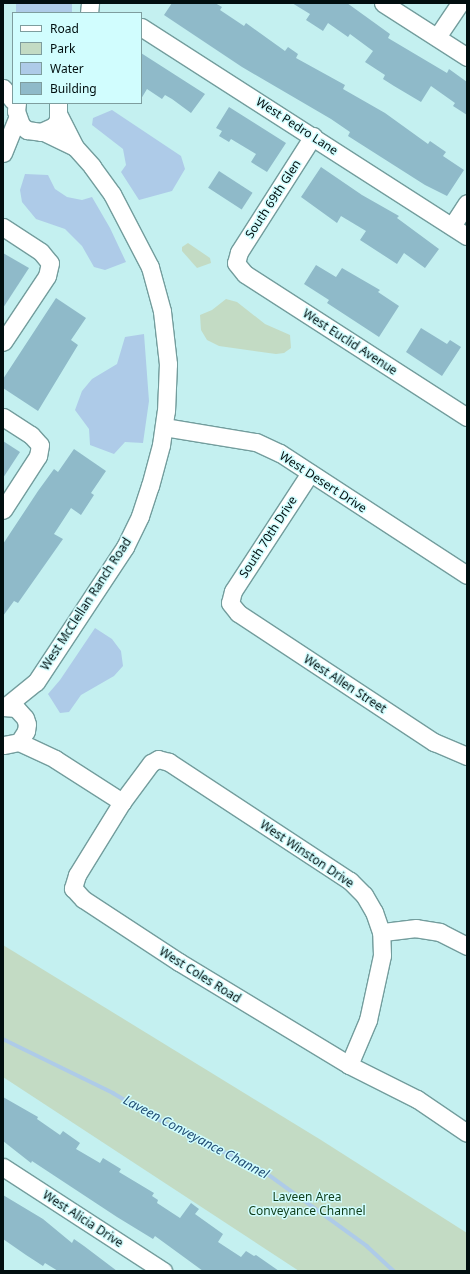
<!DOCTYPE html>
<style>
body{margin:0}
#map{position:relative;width:470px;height:1274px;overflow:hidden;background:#c4f0f0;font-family:"Noto Sans",sans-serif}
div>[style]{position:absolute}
.green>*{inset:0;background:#c3dbc4}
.water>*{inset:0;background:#aecbe8;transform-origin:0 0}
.stream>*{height:3.5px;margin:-1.75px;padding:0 1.75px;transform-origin:1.75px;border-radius:1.75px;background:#aecbe8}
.building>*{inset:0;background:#8fbac9;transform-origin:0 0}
.roads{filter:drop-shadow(1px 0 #739d9d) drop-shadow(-1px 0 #739d9d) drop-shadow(0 1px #739d9d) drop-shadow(0 -1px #739d9d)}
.minor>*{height:17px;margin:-8.5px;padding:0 8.5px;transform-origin:8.5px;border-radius:8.5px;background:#fff}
span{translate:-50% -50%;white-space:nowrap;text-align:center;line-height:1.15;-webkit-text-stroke:3px #d1fdfe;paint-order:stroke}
.street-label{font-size:12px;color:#010e0f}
.park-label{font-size:12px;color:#0e3d18}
.water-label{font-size:13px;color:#245077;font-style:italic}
.frame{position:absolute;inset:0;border:4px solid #010e0f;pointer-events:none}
.legend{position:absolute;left:12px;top:12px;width:130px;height:92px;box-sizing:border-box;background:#d1fdfe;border:1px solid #7e9d9e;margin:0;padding:5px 7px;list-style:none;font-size:12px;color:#010e0f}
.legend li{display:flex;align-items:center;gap:8px;height:20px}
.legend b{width:20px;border:1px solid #7e9d9e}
</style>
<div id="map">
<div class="green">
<i style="clip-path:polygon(188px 243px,210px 258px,211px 263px,197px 268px,182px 251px,182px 247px)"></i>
<i style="clip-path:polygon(226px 299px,237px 302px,265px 324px,290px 335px,291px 348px,284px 353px,276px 354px,219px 346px,207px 340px,201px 330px,200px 315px,212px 310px)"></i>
<i style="clip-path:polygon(3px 945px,321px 1140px,467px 1233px,467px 1271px,299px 1271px,3px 1077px)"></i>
</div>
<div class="water">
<i style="left:16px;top:3px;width:56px;height:10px"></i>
<i style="clip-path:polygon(112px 110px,181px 156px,185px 169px,172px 191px,139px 200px,121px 172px,126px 165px,123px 149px,92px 125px,93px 118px)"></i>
<i style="clip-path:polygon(25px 174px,48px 175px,55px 189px,67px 197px,82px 200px,92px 197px,110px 228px,126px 262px,105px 270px,94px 267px,82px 246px,65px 229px,36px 219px,22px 202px,20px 190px)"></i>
<i style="clip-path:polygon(144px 334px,149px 401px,143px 443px,125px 442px,114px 454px,90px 445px,89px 429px,75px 410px,82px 391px,92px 379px,117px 364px,125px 337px)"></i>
<i style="clip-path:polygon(95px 628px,112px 639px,121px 651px,123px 666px,114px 676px,81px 695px,69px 712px,60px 713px,48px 694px,60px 680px)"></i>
</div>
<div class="stream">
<i style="left:3px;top:1039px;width:123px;rotate:26.1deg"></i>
<i style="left:113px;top:1093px;width:74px;rotate:30deg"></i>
<i style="left:177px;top:1130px;width:94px;rotate:25.2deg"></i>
<i style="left:262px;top:1170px;width:130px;rotate:35.9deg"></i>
<i style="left:367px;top:1246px;width:37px;rotate:43deg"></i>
</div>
<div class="building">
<i style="clip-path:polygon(172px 3px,215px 3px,222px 7px,220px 10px,244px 26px,246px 23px,285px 51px,288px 47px,298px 54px,296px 58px,345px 85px,343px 89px,385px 113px,428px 144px,430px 141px,446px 152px,443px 156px,464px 170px,447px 196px,425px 185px,348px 136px,350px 132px,331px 119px,242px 67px,164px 15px)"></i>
<i style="clip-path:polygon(292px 3px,347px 3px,390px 34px,388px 38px,447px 73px,449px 69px,467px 82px,467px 115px,453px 106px,455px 103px,431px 86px,421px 102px,394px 86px,383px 79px,385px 75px,365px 62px,373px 51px,350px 34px,348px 37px,328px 23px,323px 31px,306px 20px,310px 14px)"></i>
<i style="clip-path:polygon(141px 53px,205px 94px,191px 113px,172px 99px,165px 95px,162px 99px,147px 89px,141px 99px)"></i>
<i style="clip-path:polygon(229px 107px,286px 143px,267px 172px,251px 162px,256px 154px,231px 139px,229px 142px,219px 136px,222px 131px,216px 128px)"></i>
<i style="clip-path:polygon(321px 167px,362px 195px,399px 216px,397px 218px,439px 249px,425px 268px,404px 253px,397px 264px,360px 240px,366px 231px,341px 216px,337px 223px,301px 197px)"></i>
<i style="left:219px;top:171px;width:40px;height:20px;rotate:33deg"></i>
<i style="clip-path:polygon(3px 253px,29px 268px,3px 308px)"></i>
<i style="clip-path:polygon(316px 265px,336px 277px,342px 268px,380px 290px,378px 292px,399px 306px,379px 337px,327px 303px,329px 300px,304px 284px)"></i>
<i style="clip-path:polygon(56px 298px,86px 318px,71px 340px,78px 345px,38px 411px,3px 388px,3px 379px)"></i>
<i style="clip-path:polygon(421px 328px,447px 344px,450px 340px,461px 347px,442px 376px,406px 352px)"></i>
<i style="clip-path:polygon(3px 441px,20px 452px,3px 478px)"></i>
<i style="clip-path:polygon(74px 449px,106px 471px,91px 493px,94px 495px,81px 515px,71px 508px,54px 534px,63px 539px,18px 603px,14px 601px,3px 616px,3px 544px,38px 491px,54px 469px,58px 472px)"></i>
<i style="clip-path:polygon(3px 1097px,38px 1117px,37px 1119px,60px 1135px,63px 1131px,80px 1143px,76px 1149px,100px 1163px,103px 1158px,121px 1169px,119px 1172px,154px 1193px,152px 1196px,158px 1200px,157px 1203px,180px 1218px,191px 1203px,199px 1209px,195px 1214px,223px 1234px,218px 1242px,241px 1257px,246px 1251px,254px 1256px,256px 1255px,279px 1271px,203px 1271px,155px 1236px,153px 1239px,117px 1217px,32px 1161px,31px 1163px,3px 1141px)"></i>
<i style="clip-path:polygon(3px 1195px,43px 1219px,72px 1243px,74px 1239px,84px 1246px,117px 1271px,58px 1271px,45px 1263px,43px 1266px,26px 1255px,3px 1239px)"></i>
</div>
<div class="roads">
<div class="minor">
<i style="left:383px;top:3px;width:100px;rotate:32.7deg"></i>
<i style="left:89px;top:13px;width:10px;rotate:-84deg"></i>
<i style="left:141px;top:27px;width:387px;rotate:32.7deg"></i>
<i style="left:437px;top:37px;width:41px;rotate:-55.9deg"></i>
<i style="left:3px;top:88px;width:16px;rotate:52deg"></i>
<i style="left:17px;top:103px;width:8px;rotate:97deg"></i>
<i style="left:16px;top:111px;width:15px;rotate:70deg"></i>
<i style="left:21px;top:125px;width:8px;rotate:40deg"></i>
<i style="left:27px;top:130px;width:14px;rotate:8deg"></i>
<i style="left:41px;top:132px;width:14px;rotate:-25deg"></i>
<i style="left:54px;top:126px;width:7px;rotate:-56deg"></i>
<i style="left:58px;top:120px;width:17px;rotate:-90deg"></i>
<i style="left:44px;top:132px;width:34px;rotate:26deg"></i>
<i style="left:313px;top:136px;width:138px;rotate:122.5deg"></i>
<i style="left:239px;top:252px;width:11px;rotate:105deg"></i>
<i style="left:236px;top:263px;width:14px;rotate:51deg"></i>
<i style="left:245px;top:274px;width:264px;rotate:32.8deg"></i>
<i style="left:3px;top:153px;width:38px;rotate:-68deg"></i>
<i style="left:452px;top:226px;width:27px;rotate:-57deg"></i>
<i style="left:3px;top:227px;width:45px;rotate:33.3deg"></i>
<i style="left:41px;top:252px;width:14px;rotate:51deg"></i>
<i style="left:50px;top:263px;width:13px;rotate:103deg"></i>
<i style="left:47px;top:276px;width:79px;rotate:123.7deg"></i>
<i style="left:3px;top:417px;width:33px;rotate:33deg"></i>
<i style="left:31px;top:435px;width:13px;rotate:48deg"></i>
<i style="left:40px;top:445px;width:11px;rotate:100deg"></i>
<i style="left:38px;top:456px;width:64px;rotate:122.9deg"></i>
<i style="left:164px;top:427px;width:93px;rotate:9.3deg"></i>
<i style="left:256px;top:442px;width:26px;rotate:25deg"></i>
<i style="left:280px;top:453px;width:223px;rotate:33.1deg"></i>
<i style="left:310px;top:473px;width:141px;rotate:123.1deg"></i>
<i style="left:233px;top:591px;width:12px;rotate:104deg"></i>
<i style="left:230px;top:603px;width:13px;rotate:51deg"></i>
<i style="left:238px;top:613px;width:235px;rotate:33.4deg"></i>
<i style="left:434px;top:742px;width:36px;rotate:23deg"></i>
<i style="left:6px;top:706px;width:38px;rotate:-39deg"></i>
<i style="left:36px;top:682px;width:162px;rotate:-56.6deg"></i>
<i style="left:125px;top:547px;width:34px;rotate:-64deg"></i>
<i style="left:140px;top:516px;width:32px;rotate:-72deg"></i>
<i style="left:150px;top:486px;width:42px;rotate:-75deg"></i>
<i style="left:161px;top:445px;width:34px;rotate:-82deg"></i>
<i style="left:166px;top:411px;width:47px;rotate:-87.6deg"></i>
<i style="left:168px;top:364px;width:53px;rotate:-96.5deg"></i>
<i style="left:162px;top:311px;width:46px;rotate:-105.3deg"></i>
<i style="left:150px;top:267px;width:82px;rotate:-117.5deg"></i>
<i style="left:112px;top:194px;width:34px;rotate:-126deg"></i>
<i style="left:92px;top:166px;width:25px;rotate:-132deg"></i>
<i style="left:75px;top:147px;width:35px;rotate:-117deg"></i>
<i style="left:3px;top:707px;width:13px;rotate:4deg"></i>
<i style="left:16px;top:708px;width:13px;rotate:48deg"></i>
<i style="left:25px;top:718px;width:6px;rotate:72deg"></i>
<i style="left:27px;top:724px;width:7px;rotate:98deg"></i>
<i style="left:26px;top:731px;width:13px;rotate:122deg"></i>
<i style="left:19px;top:742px;width:16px;rotate:169deg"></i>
<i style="left:19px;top:742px;width:40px;rotate:25deg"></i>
<i style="left:55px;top:759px;width:80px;rotate:32.7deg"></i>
<i style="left:467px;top:946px;width:30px;rotate:-153deg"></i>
<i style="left:440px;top:932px;width:24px;rotate:-171deg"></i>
<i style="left:416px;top:928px;width:35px;rotate:173deg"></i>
<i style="left:381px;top:932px;width:21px;rotate:-109deg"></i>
<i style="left:374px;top:912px;width:20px;rotate:-120deg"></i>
<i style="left:364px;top:895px;width:20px;rotate:-135deg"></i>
<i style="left:350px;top:881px;width:217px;rotate:-146.7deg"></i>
<i style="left:169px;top:762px;width:11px;rotate:-165deg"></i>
<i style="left:158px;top:759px;width:8px;rotate:150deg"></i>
<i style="left:151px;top:763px;width:49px;rotate:126.6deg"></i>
<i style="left:122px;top:802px;width:86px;rotate:121.7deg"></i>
<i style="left:77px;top:875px;width:14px;rotate:107deg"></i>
<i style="left:73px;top:888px;width:15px;rotate:48deg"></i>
<i style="left:83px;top:899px;width:115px;rotate:33.3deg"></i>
<i style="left:179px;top:962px;width:199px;rotate:31.2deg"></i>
<i style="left:349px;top:1065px;width:76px;rotate:26.6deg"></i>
<i style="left:417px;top:1099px;width:60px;rotate:34.2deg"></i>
<i style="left:349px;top:1065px;width:49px;rotate:-67.1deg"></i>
<i style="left:368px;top:1020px;width:66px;rotate:-77.8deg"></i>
<i style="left:382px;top:955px;width:23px;rotate:-92deg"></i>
<i style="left:3px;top:1167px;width:191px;rotate:33deg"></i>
</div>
</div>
<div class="street-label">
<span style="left:297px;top:126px;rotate:33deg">West Pedro Lane</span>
<span style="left:273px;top:199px;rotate:-57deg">South 69th Glen</span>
<span style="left:350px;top:342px;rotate:33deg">West Euclid Avenue</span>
<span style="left:323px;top:482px;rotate:33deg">West Desert Drive</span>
<span style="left:268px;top:537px;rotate:-57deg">South 70th Drive</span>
<span style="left:86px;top:604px;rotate:-57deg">West McClellan Ranch Road</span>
<span style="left:345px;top:684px;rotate:33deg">West Allen Street</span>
<span style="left:307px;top:854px;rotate:34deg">West Winston Drive</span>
<span style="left:200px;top:975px;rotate:32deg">West Coles Road</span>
<span style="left:83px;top:1219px;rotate:33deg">West Alicia Drive</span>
</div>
<div class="park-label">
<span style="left:307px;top:1204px">Laveen Area<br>Conveyance Channel</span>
</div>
<div class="water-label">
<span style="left:196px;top:1137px;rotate:28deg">Laveen Conveyance Channel</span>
</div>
<div class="frame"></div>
<ul class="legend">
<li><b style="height:5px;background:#fff"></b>Road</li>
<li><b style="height:11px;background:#c3dbc4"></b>Park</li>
<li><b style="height:11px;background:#aecbe8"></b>Water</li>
<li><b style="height:11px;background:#8fbac9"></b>Building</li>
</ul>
</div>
